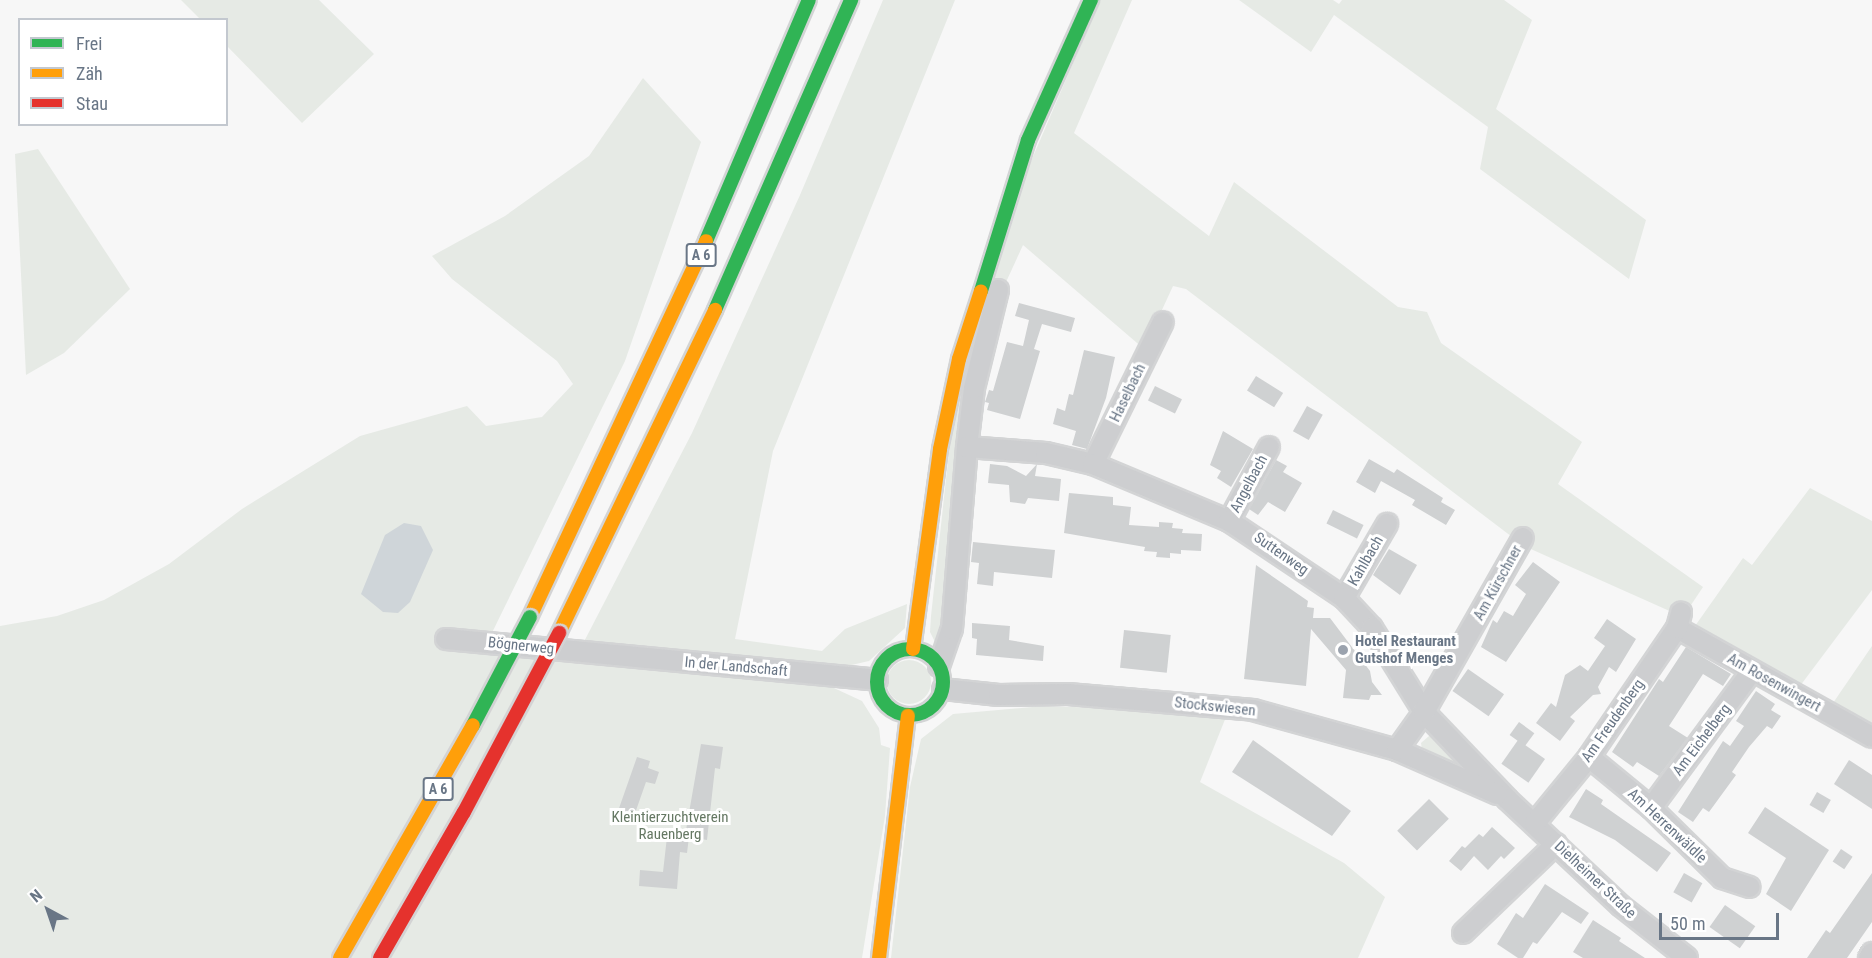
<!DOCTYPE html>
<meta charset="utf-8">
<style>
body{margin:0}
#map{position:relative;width:1872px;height:958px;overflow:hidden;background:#f7f7f7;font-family:"Roboto Condensed",sans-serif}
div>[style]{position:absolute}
.green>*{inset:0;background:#e6eae5}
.round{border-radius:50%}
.water>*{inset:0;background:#cfd5d9}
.building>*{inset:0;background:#cfd1d2;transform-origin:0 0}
.roads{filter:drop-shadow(2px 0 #d3d4d5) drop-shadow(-2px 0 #d3d4d5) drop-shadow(0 2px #d3d4d5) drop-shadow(0 -2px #d3d4d5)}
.street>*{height:20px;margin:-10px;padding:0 10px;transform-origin:10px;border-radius:10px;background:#cdced0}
.fast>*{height:14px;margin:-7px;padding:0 7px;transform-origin:7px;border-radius:7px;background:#30b455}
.fast>.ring{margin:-7px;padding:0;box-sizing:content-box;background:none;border:14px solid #30b455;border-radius:50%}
.slow>*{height:14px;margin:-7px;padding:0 7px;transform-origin:7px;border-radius:7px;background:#ff9f0a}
.bridges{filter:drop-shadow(2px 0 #d3d3d4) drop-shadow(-2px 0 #d3d3d4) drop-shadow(0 2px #d3d3d4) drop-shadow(0 -2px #d3d3d4)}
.fast-bridge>*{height:14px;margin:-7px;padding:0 7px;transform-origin:7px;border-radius:7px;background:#30b455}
.slow-bridge>*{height:14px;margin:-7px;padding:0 7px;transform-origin:7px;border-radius:7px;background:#ff9f0a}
.jam-bridge>*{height:14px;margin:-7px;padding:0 7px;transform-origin:7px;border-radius:7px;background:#e5322d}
.dots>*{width:16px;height:16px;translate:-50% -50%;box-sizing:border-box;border:3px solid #fff;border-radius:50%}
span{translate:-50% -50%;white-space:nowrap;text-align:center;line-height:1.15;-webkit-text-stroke:6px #fff;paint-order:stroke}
.shield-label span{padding:2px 4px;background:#fff;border:2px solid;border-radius:4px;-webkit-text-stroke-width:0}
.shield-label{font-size:14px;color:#697686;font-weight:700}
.street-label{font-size:15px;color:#697686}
.poi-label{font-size:15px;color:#697686;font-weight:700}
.left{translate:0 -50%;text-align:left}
.park-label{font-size:15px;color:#657863}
.legend{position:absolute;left:18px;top:18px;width:210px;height:108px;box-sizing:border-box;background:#fff;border:2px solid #c3c8cf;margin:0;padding:8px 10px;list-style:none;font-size:18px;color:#697686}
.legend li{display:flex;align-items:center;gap:12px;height:30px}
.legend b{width:30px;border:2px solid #c3c8cf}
.north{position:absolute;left:18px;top:880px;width:60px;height:60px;-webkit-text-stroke:4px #fff;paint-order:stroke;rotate:320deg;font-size:16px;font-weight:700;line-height:24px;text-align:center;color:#697686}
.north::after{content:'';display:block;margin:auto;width:21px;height:27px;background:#697686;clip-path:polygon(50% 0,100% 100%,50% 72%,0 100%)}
.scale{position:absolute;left:1659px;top:913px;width:120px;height:27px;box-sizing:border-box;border:3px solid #697686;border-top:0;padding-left:8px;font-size:18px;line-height:21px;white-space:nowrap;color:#697686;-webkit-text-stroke:4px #fff;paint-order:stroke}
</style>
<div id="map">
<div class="green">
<i style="clip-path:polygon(181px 0,319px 0,374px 54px,302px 123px,227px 46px,226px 20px,200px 19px)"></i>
<i style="clip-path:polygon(883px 0,955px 0,773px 451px,735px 639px,822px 651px,845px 629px,907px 604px,905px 628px,869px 661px,847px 666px,820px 665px,821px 682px,862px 701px,879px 728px,881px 745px,890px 748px,885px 816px,862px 958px,0 958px,0 626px,57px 616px,104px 600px,169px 564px,242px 509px,360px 436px,467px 406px,486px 426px,542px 417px,573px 384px,557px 361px,452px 279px,432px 256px,505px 216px,589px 156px,643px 78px,701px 142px,625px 361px,485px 647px,575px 659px,692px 433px,800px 195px)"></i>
<i style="clip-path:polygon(1100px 0,1132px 0,1074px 133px,1209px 236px,1234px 182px,1398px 307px,1427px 312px,1441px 343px,1582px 442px,1558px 484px,1703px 587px,1683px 617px,1524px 546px,1186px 289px,1173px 286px,1144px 349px,1023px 245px,1001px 293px,959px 419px,961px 454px,939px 650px,930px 632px,931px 616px,952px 425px,1020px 187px)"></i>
<i style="clip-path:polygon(1239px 0,1333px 0,1339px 4px,1342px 0,1504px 0,1532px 20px,1496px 109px,1646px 220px,1629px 279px,1480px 169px,1488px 127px,1334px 15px,1311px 52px)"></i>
<i style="clip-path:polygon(38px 149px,130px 289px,64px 353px,26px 375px,15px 154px)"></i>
<i style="clip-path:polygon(1810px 488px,1872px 521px,1872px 590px,1800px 686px,1695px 626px,1743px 558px,1752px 565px)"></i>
<i style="clip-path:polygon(1872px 646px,1872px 728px,1833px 703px)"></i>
<i class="round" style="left:887px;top:660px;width:44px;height:44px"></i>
<i style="clip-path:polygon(1043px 706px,1228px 712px,1200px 782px,1344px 863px,1385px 897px,1358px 958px,891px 958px,910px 787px,921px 739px,953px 714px)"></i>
<i style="clip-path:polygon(1429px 736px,1435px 737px,1471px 773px,1422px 750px,1421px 743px)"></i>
</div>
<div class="water">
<i style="clip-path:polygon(404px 523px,421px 526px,433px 550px,410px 602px,398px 613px,383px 612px,361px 594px,385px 535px)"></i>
</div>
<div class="building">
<i style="clip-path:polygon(1019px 303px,1075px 318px,1071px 332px,1042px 324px,1034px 349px,1040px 351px,1020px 419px,987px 410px,989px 403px,985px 402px,989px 390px,993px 391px,1007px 342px,1023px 346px,1029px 320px,1015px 316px)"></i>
<i style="clip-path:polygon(1084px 350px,1115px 357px,1106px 398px,1087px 449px,1072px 445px,1076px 431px,1053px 424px,1057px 408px,1065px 411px,1069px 394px,1073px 395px)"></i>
<i style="left:1256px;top:376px;width:32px;height:17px;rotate:32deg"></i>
<i style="left:1155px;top:386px;width:30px;height:16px;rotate:26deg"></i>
<i style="left:1307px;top:406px;width:18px;height:29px;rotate:29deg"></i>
<i style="clip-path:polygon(1223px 431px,1253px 449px,1231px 487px,1217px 478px,1221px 471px,1210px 465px)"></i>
<i style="clip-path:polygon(1369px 459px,1394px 473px,1397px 469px,1443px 498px,1441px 502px,1455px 510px,1446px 525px,1412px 505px,1415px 500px,1381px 481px,1375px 493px,1356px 482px)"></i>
<i style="clip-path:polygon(1276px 460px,1287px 466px,1283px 472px,1302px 483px,1285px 512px,1268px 502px,1258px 515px,1249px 509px)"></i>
<i style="clip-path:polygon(990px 464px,1007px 466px,1026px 476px,1037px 464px,1035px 476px,1061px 479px,1059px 501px,1028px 498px,1025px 504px,1010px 502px,1009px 485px,988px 483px)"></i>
<i style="clip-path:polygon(1069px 493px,1113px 497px,1113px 505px,1131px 507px,1129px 525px,1159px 527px,1159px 522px,1173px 523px,1172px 528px,1183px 529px,1182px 533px,1202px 534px,1201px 551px,1181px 550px,1181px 554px,1170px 553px,1170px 558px,1156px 557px,1157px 552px,1144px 551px,1145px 547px,1064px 533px)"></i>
<i style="left:1333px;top:510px;width:34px;height:15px;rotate:26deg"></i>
<i style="clip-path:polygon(973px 542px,1055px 550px,1052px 578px,994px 572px,993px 586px,977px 584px,979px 563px,971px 562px)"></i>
<i style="clip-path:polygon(1389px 549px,1417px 565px,1400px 595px,1373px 575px)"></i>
<i style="clip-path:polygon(1533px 562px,1560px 582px,1506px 662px,1481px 647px,1493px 620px,1497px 623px,1504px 611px,1513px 616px,1526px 594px,1515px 585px)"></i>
<i style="clip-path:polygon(1256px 565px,1308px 601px,1307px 607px,1314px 608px,1313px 618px,1330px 618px,1370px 671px,1372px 682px,1382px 695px,1371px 695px,1369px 700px,1343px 698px,1346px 670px,1311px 629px,1306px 686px,1244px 679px)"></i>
<i style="clip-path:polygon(1607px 619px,1636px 639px,1616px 672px,1609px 667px,1598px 687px,1601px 694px,1593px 695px,1570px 717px,1575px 721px,1560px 741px,1536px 723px,1551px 703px,1556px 707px,1565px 675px,1580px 665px,1588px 671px,1605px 646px,1594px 638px)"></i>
<i style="clip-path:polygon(972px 623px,1010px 626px,1009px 640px,1044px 646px,1043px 661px,976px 655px,977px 639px,972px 638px)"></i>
<i style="left:1124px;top:630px;width:47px;height:38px;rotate:6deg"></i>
<i style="clip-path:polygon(1686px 647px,1731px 674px,1723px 686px,1703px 674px,1669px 726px,1688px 738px,1659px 776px,1637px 762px,1633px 767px,1612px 752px,1659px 679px,1663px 682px)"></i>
<i style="left:1468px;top:669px;width:44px;height:27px;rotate:35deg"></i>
<i style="clip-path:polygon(1756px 691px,1775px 704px,1771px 710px,1781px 716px,1772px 729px,1767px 726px,1749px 747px,1732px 772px,1736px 775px,1709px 812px,1703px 808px,1693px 822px,1678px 812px,1723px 741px,1730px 746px,1744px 726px,1736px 721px)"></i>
<i style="left:1519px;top:722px;width:19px;height:16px;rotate:36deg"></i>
<i style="clip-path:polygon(1253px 740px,1351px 811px,1332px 836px,1232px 772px)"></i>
<i style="left:1518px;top:740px;width:33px;height:29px;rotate:35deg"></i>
<i style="clip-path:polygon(701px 744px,723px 747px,720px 769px,715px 768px,707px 840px,689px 837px,687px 853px,680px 852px,677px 889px,639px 886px,640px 870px,663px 872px,668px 828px,686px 830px)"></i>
<i style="clip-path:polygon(637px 757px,650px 761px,648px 768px,659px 772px,655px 784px,646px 782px,633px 819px,617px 814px)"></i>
<i style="clip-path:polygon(1849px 760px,1872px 775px,1872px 809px,1834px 784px)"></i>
<i style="clip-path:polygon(1586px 789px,1603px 800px,1601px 804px,1671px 853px,1657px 872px,1615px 840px,1569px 817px)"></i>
<i style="left:1817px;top:792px;width:16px;height:15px;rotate:30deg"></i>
<i style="left:1429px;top:799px;width:28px;height:45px;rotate:45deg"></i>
<i style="clip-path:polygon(1765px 807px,1829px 850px,1791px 911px,1766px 894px,1786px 858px,1748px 833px)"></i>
<i style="clip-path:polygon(1492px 827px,1515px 848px,1504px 859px,1501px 856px,1488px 870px,1474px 856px,1461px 871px,1449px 861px,1462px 846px,1465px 848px,1479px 834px,1483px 837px)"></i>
<i style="left:1841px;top:849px;width:14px;height:15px;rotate:34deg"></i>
<i style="left:1684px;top:873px;width:21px;height:22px;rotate:29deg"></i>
<i style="clip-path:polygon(1872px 873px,1872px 922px,1847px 958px,1807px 958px,1826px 930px,1830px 933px)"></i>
<i style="clip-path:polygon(1545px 884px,1589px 913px,1581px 924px,1562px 912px,1537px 944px,1533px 942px,1523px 958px,1518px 958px,1497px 944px,1516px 913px,1523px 918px)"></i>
<i style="left:1725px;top:905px;width:37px;height:27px;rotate:35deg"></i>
<i style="clip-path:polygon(1593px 920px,1621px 938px,1619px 941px,1645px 958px,1583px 958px,1573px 952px)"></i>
</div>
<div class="roads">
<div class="street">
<i style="left:967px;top:447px;width:59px;rotate:-83.2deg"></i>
<i style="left:974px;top:388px;width:101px;rotate:-76.2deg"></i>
<i style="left:1093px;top:464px;width:158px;rotate:-63.8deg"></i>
<i style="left:1229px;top:521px;width:84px;rotate:-61.6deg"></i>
<i style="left:1344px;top:598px;width:86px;rotate:-59.8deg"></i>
<i style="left:1677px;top:628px;width:223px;rotate:29.2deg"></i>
<i style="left:446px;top:639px;width:433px;rotate:5.4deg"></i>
<i style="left:939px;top:666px;width:39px;rotate:-71deg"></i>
<i style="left:952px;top:629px;width:183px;rotate:-85.3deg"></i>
<i style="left:967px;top:447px;width:79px;rotate:4.3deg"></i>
<i style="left:1046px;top:453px;width:48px;rotate:13.2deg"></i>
<i style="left:1093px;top:464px;width:147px;rotate:22.7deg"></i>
<i style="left:1229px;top:521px;width:138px;rotate:33.8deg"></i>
<i style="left:1344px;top:598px;width:41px;rotate:47deg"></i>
<i style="left:1372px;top:628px;width:99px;rotate:58.2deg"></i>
<i style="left:1424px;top:712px;width:120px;rotate:46.3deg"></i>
<i style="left:1507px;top:799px;width:156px;rotate:43.2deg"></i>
<i style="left:1621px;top:906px;width:84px;rotate:38.2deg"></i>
<i style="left:943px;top:689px;width:56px;rotate:6.1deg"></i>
<i style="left:999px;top:695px;width:69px;rotate:-0.8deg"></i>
<i style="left:1068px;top:694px;width:186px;rotate:4.9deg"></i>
<i style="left:1253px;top:710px;width:149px;rotate:15.5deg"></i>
<i style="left:1397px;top:750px;width:109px;rotate:23.7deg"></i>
<i style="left:1397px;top:750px;width:47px;rotate:-54.6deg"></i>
<i style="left:1424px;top:712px;width:200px;rotate:-60.4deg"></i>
<i style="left:1589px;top:757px;width:80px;rotate:39.4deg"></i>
<i style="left:1651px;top:808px;width:100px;rotate:44.6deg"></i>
<i style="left:1722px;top:878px;width:29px;rotate:18deg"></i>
<i style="left:1651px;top:808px;width:170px;rotate:-53.6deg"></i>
<i style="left:1535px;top:823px;width:85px;rotate:-50.7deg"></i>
<i style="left:1589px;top:757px;width:156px;rotate:-55.7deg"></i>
<i style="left:1677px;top:628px;width:16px;rotate:-75deg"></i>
<i style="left:1463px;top:933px;width:129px;rotate:-43.7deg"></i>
<i style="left:1869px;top:958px;width:6px;rotate:-59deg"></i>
</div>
<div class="fast">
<i style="left:706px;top:241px;width:262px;rotate:-66.9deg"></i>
<i style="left:981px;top:291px;width:158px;rotate:-72.7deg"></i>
<i style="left:1028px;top:140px;width:154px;rotate:-65.8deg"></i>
<i style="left:715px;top:310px;width:339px;rotate:-66.3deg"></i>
<i class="ring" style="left:877px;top:649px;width:52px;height:52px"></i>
</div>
<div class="slow">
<i style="left:530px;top:617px;width:415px;rotate:-64.9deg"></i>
<i style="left:559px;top:633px;width:359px;rotate:-64.2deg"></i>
<i style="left:913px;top:649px;width:202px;rotate:-82.3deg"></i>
<i style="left:940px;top:449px;width:92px;rotate:-78.1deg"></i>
<i style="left:959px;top:359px;width:71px;rotate:-72.1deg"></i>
<i style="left:879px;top:958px;width:244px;rotate:-83.2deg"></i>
</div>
</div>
<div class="bridges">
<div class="fast-bridge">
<i style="left:473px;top:725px;width:122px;rotate:-62.2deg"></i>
</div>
<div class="slow-bridge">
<i style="left:340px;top:958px;width:268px;rotate:-60.3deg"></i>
</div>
<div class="jam-bridge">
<i style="left:380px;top:958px;width:168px;rotate:-60.1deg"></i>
<i style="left:464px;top:812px;width:203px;rotate:-62deg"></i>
</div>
</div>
<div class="dots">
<i style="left:1343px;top:650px;background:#9ba3ae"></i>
</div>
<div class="shield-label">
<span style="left:701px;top:255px">A 6</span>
<span style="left:438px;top:789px">A 6</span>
</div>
<div class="street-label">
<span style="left:1128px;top:393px;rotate:-64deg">Haselbach</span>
<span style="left:1249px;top:484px;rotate:-62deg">Angelbach</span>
<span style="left:1281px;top:554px;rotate:35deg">Suttenweg</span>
<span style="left:1366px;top:561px;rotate:-60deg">Kahlbach</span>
<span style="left:1498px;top:583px;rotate:-61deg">Am Kürschner</span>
<span style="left:521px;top:646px;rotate:6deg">Bögnerweg</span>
<span style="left:736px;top:667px;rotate:5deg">In der Landschaft</span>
<span style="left:1774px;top:683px;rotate:29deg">Am Rosenwingert</span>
<span style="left:1215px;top:707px;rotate:6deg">Stockswiesen</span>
<span style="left:1613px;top:721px;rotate:-55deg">Am Freudenberg</span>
<span style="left:1702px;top:740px;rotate:-53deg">Am Eichelberg</span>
<span style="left:1667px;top:826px;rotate:43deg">Am Herrenwäldle</span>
<span style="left:1595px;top:880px;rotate:43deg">Dielheimer Straße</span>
</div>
<div class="poi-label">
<span class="left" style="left:1355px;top:650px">Hotel Restaurant<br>Gutshof Menges</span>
</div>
<div class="park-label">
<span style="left:670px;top:826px">Kleintierzuchtverein<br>Rauenberg</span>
</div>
<ul class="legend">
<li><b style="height:8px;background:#30b455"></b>Frei</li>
<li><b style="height:8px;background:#ff9f0a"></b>Zäh</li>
<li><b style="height:8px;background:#e5322d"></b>Stau</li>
</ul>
<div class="north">N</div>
<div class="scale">50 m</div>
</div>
